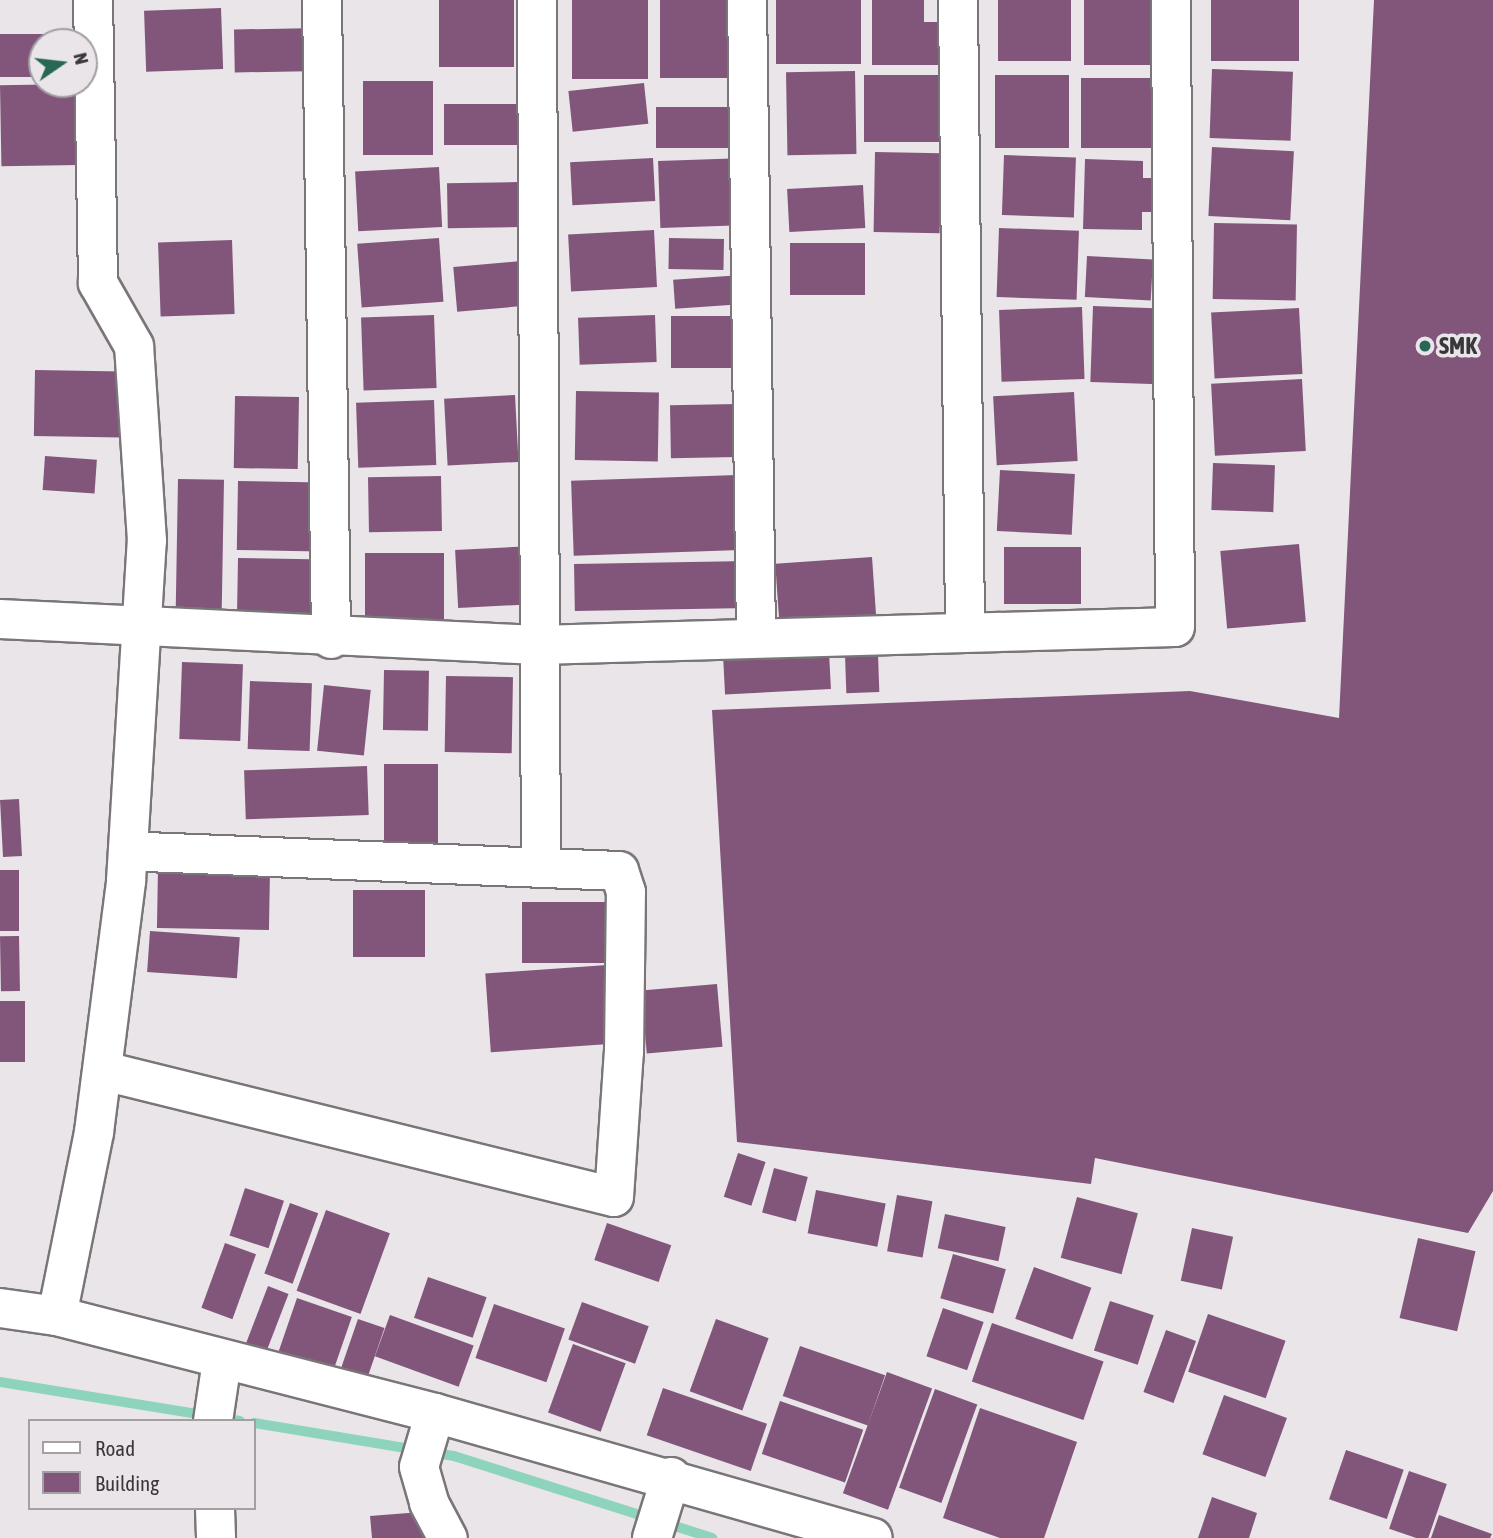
<!DOCTYPE html>
<style>
body{margin:0}
#map{position:relative;width:1493px;height:1538px;overflow:hidden;background:#eae5e9;font-family:"Asap Condensed",sans-serif}
div>[style]{position:absolute}
.stream>*{height:10px;margin:-5px;padding:0 5px;transform-origin:5px;border-radius:5px;background:#8ed4bd}
.building>*{inset:0;background:#82567b;transform-origin:0 0}
.roads{filter:drop-shadow(2px 0 #797579) drop-shadow(-2px 0 #797579) drop-shadow(0 2px #797579) drop-shadow(0 -2px #797579)}
.minor>*{height:38px;margin:-19px;padding:0 19px;transform-origin:19px;border-radius:19px;background:#fff}
.dots>*{width:19px;height:19px;translate:-50% -50%;box-sizing:border-box;border:4px solid #eae5e9;border-radius:50%}
span{translate:-50% -50%;white-space:nowrap;text-align:center;line-height:1.15;-webkit-text-stroke:7px #eae5e9;paint-order:stroke}
.poi-label{font-size:24px;color:#393739;font-weight:700}
.left{translate:0 -50%;text-align:left}
.legend{position:absolute;left:28px;top:1419px;width:228px;height:91px;box-sizing:border-box;background:#eae5e9;border:2px solid #a39fa3;margin:0;padding:9px 12px;list-style:none;font-size:21px;color:#393739}
.legend li{display:flex;align-items:center;gap:14px;height:35px}
.legend b{width:35px;border:2px solid #a39fa3}
.north{position:absolute;left:28px;top:28px;width:70px;height:70px;box-sizing:border-box;background:#eae5e9;border:2px solid #a39fa3;border-radius:50%;rotate:76deg;font-size:19px;font-weight:700;line-height:28px;text-align:center;color:#393739}
.north::after{content:'';display:block;margin:auto;width:24px;height:32px;background:#276755;clip-path:polygon(50% 0,100% 100%,50% 72%,0 100%)}
</style>
<div id="map">
<div class="stream">
<i style="left:0;top:1382px;width:243px;rotate:9.2deg"></i>
<i style="left:254px;top:1423px;width:203px;rotate:9.4deg"></i>
<i style="left:454px;top:1456px;width:271px;rotate:17.6deg"></i>
</div>
<div class="building">
<i style="left:439px;top:0;width:75px;height:67px"></i>
<i style="left:572px;top:0;width:76px;height:79px"></i>
<i style="left:660px;top:0;width:68px;height:78px"></i>
<i style="left:776px;top:0;width:85px;height:64px"></i>
<i style="clip-path:polygon(872px 0,924px 0,924px 22px,957px 22px,957px 65px,872px 65px)"></i>
<i style="left:998px;top:0;width:73px;height:61px"></i>
<i style="left:1084px;top:0;width:75px;height:65px"></i>
<i style="left:1211px;top:0;width:88px;height:61px"></i>
<i style="clip-path:polygon(1374px 0,1493px 0,1493px 1191px,1468px 1233px,1095px 1158px,1091px 1184px,737px 1142px,712px 710px,1190px 691px,1339px 718px)"></i>
<i style="left:221px;top:8px;width:61px;height:77px;rotate:88deg"></i>
<i style="left:319px;top:28px;width:43px;height:85px;rotate:89deg"></i>
<i style="clip-path:polygon(0 34px,63px 34px,63px 42px,42px 42px,42px 77px,0 77px)"></i>
<i style="left:1212px;top:69px;width:81px;height:69px;rotate:2deg"></i>
<i style="left:855px;top:71px;width:83px;height:69px;rotate:89deg"></i>
<i style="left:864px;top:75px;width:93px;height:67px"></i>
<i style="left:995px;top:75px;width:74px;height:73px"></i>
<i style="left:1081px;top:78px;width:83px;height:70px"></i>
<i style="left:363px;top:81px;width:70px;height:74px"></i>
<i style="left:644px;top:83px;width:41px;height:76px;rotate:84deg"></i>
<i style="left:77px;top:84px;width:81px;height:77px;rotate:89deg"></i>
<i style="left:444px;top:104px;width:74px;height:41px"></i>
<i style="left:738px;top:107px;width:41px;height:82px;rotate:90deg"></i>
<i style="left:1212px;top:147px;width:82px;height:69px;rotate:3deg"></i>
<i style="left:875px;top:152px;width:66px;height:80px;rotate:1deg"></i>
<i style="left:1004px;top:155px;width:72px;height:60px;rotate:2deg"></i>
<i style="left:653px;top:158px;width:43px;height:83px;rotate:87deg"></i>
<i style="left:746px;top:158px;width:67px;height:88px;rotate:88deg"></i>
<i style="clip-path:polygon(1085px 159px,1143px 161px,1143px 178px,1165px 178px,1163px 212px,1142px 212px,1142px 230px,1083px 229px)"></i>
<i style="left:439px;top:167px;width:60px;height:84px;rotate:87deg"></i>
<i style="left:518px;top:182px;width:45px;height:71px;rotate:89deg"></i>
<i style="left:863px;top:185px;width:43px;height:76px;rotate:87deg"></i>
<i style="left:1214px;top:223px;width:83px;height:76px;rotate:1deg"></i>
<i style="left:999px;top:228px;width:80px;height:69px;rotate:2deg"></i>
<i style="left:654px;top:230px;width:57px;height:86px;rotate:87deg"></i>
<i style="left:439px;top:238px;width:64px;height:82px;rotate:86deg"></i>
<i style="left:669px;top:238px;width:55px;height:31px;rotate:1deg"></i>
<i style="left:232px;top:240px;width:74px;height:74px;rotate:88deg"></i>
<i style="left:790px;top:243px;width:75px;height:52px"></i>
<i style="left:1087px;top:256px;width:66px;height:41px;rotate:3deg"></i>
<i style="left:521px;top:261px;width:45px;height:68px;rotate:85deg"></i>
<i style="left:742px;top:275px;width:29px;height:69px;rotate:86deg"></i>
<i style="left:1093px;top:306px;width:76px;height:76px;rotate:2deg"></i>
<i style="left:1082px;top:307px;width:72px;height:83px;rotate:88deg"></i>
<i style="left:1299px;top:308px;width:66px;height:88px;rotate:87deg"></i>
<i style="left:434px;top:315px;width:73px;height:73px;rotate:88deg"></i>
<i style="left:655px;top:315px;width:47px;height:77px;rotate:88deg"></i>
<i style="left:671px;top:316px;width:81px;height:52px"></i>
<i style="left:35px;top:370px;width:87px;height:66px;rotate:1deg"></i>
<i style="left:1302px;top:379px;width:72px;height:91px;rotate:87deg"></i>
<i style="left:576px;top:391px;width:83px;height:69px;rotate:1deg"></i>
<i style="left:1074px;top:392px;width:69px;height:81px;rotate:87deg"></i>
<i style="left:515px;top:395px;width:67px;height:71px;rotate:87deg"></i>
<i style="left:235px;top:396px;width:64px;height:72px;rotate:1deg"></i>
<i style="left:434px;top:400px;width:65px;height:78px;rotate:88deg"></i>
<i style="left:737px;top:404px;width:53px;height:67px;rotate:89deg"></i>
<i style="left:45px;top:456px;width:52px;height:34px;rotate:4deg"></i>
<i style="left:1213px;top:463px;width:62px;height:47px;rotate:2deg"></i>
<i style="left:1000px;top:470px;width:75px;height:61px;rotate:3deg"></i>
<i style="left:737px;top:475px;width:75px;height:166px;rotate:88deg"></i>
<i style="left:441px;top:476px;width:55px;height:73px;rotate:89deg"></i>
<i style="left:178px;top:479px;width:46px;height:139px;rotate:1deg"></i>
<i style="left:238px;top:481px;width:83px;height:69px;rotate:1deg"></i>
<i style="left:1299px;top:544px;width:78px;height:79px;rotate:85deg"></i>
<i style="left:533px;top:546px;width:58px;height:78px;rotate:87deg"></i>
<i style="left:1004px;top:547px;width:77px;height:57px"></i>
<i style="left:444px;top:553px;width:71px;height:79px;rotate:90deg"></i>
<i style="left:872px;top:557px;width:68px;height:97px;rotate:86deg"></i>
<i style="left:238px;top:558px;width:87px;height:70px;rotate:1deg"></i>
<i style="left:748px;top:561px;width:47px;height:174px;rotate:89deg"></i>
<i style="left:829px;top:652px;width:37px;height:106px;rotate:87deg"></i>
<i style="left:878px;top:654px;width:38px;height:33px;rotate:88deg"></i>
<i style="left:182px;top:662px;width:61px;height:77px;rotate:2deg"></i>
<i style="left:384px;top:670px;width:45px;height:60px;rotate:1deg"></i>
<i style="left:446px;top:676px;width:67px;height:76px;rotate:1deg"></i>
<i style="left:250px;top:681px;width:62px;height:68px;rotate:2deg"></i>
<i style="left:324px;top:685px;width:47px;height:66px;rotate:6deg"></i>
<i style="left:384px;top:764px;width:54px;height:89px"></i>
<i style="left:367px;top:766px;width:49px;height:123px;rotate:88deg"></i>
<i style="left:19px;top:799px;width:57px;height:19px;rotate:87deg"></i>
<i style="left:158px;top:868px;width:112px;height:60px;rotate:1deg"></i>
<i style="left:0;top:870px;width:19px;height:61px"></i>
<i style="left:353px;top:890px;width:72px;height:67px"></i>
<i style="left:522px;top:902px;width:99px;height:61px"></i>
<i style="left:150px;top:931px;width:90px;height:41px;rotate:4deg"></i>
<i style="left:19px;top:936px;width:55px;height:19px;rotate:89deg"></i>
<i style="left:607px;top:965px;width:79px;height:122px;rotate:86deg"></i>
<i style="left:717px;top:984px;width:63px;height:76px;rotate:85deg"></i>
<i style="left:25px;top:1001px;width:61px;height:25px;rotate:90deg"></i>
<i style="left:738px;top:1153px;width:29px;height:46px;rotate:18deg"></i>
<i style="left:774px;top:1168px;width:35px;height:46px;rotate:15deg"></i>
<i style="left:245px;top:1188px;width:41px;height:50px;rotate:18deg"></i>
<i style="left:816px;top:1190px;width:71px;height:44px;rotate:11deg"></i>
<i style="left:897px;top:1195px;width:36px;height:57px;rotate:10deg"></i>
<i style="left:1077px;top:1197px;width:63px;height:63px;rotate:15deg"></i>
<i style="left:290px;top:1203px;width:30px;height:75px;rotate:20deg"></i>
<i style="left:326px;top:1210px;width:68px;height:86px;rotate:20deg"></i>
<i style="left:945px;top:1214px;width:62px;height:35px;rotate:12deg"></i>
<i style="left:607px;top:1223px;width:68px;height:39px;rotate:19deg"></i>
<i style="left:1192px;top:1228px;width:42px;height:54px;rotate:12deg"></i>
<i style="left:1418px;top:1238px;width:59px;height:82px;rotate:13deg"></i>
<i style="left:225px;top:1243px;width:33px;height:69px;rotate:20deg"></i>
<i style="left:953px;top:1254px;width:55px;height:46px;rotate:16deg"></i>
<i style="left:1034px;top:1267px;width:61px;height:55px;rotate:20deg"></i>
<i style="left:428px;top:1277px;width:62px;height:43px;rotate:19deg"></i>
<i style="left:268px;top:1286px;width:22px;height:65px;rotate:21deg"></i>
<i style="left:297px;top:1298px;width:58px;height:56px;rotate:19deg"></i>
<i style="left:1110px;top:1301px;width:46px;height:52px;rotate:18deg"></i>
<i style="left:582px;top:1302px;width:71px;height:40px;rotate:20deg"></i>
<i style="left:494px;top:1304px;width:75px;height:57px;rotate:19deg"></i>
<i style="left:943px;top:1308px;width:43px;height:51px;rotate:19deg"></i>
<i style="left:1208px;top:1314px;width:82px;height:61px;rotate:19deg"></i>
<i style="left:390px;top:1315px;width:89px;height:44px;rotate:20deg"></i>
<i style="left:358px;top:1319px;width:28px;height:62px;rotate:19deg"></i>
<i style="left:716px;top:1319px;width:56px;height:77px;rotate:20deg"></i>
<i style="left:992px;top:1323px;width:118px;height:62px;rotate:19deg"></i>
<i style="left:1166px;top:1330px;width:32px;height:66px;rotate:20deg"></i>
<i style="left:573px;top:1344px;width:56px;height:73px;rotate:20deg"></i>
<i style="left:800px;top:1346px;width:90px;height:53px;rotate:19deg"></i>
<i style="left:887px;top:1372px;width:48px;height:129px;rotate:20deg"></i>
<i style="left:663px;top:1388px;width:110px;height:50px;rotate:19deg"></i>
<i style="left:935px;top:1389px;width:45px;height:105px;rotate:20deg"></i>
<i style="left:1224px;top:1395px;width:67px;height:63px;rotate:20deg"></i>
<i style="left:780px;top:1401px;width:88px;height:56px;rotate:19deg"></i>
<i style="clip-path:polygon(980px 1408px,1077px 1442px,1044px 1538px,1000px 1538px,943px 1518px)"></i>
<i style="left:1346px;top:1450px;width:61px;height:52px;rotate:19deg"></i>
<i style="left:1409px;top:1471px;width:40px;height:61px;rotate:19deg"></i>
<i style="clip-path:polygon(1212px 1497px,1257px 1513px,1249px 1538px,1198px 1538px)"></i>
<i style="clip-path:polygon(421px 1512px,423px 1538px,372px 1538px,370px 1516px)"></i>
<i style="clip-path:polygon(1439px 1515px,1492px 1534px,1490px 1538px,1431px 1538px)"></i>
</div>
<div class="roads">
<div class="minor">
<i style="left:322px;top:0;width:639px;rotate:89.19deg"></i>
<i style="left:537px;top:0;width:865px;rotate:89.74deg"></i>
<i style="left:747px;top:0;width:636px;rotate:89.19deg"></i>
<i style="left:958px;top:0;width:631px;rotate:89.36deg"></i>
<i style="left:0;top:619px;width:539px;rotate:2.77deg"></i>
<i style="left:538px;top:645px;width:637px;rotate:-1.62deg"></i>
<i style="left:1175px;top:627px;width:627px;rotate:-90.37deg"></i>
<i style="left:104px;top:1071px;width:525px;rotate:13.88deg"></i>
<i style="left:614px;top:1197px;width:145px;rotate:-86.1deg"></i>
<i style="left:624px;top:1052px;width:160px;rotate:-89.3deg"></i>
<i style="left:626px;top:892px;width:22px;rotate:-108deg"></i>
<i style="left:619px;top:871px;width:489px;rotate:-177.7deg"></i>
<i style="left:0;top:1308px;width:58px;rotate:8deg"></i>
<i style="left:57px;top:1316px;width:390px;rotate:14.4deg"></i>
<i style="left:435px;top:1413px;width:455px;rotate:15.9deg"></i>
<i style="left:57px;top:1316px;width:188px;rotate:-78.6deg"></i>
<i style="left:94px;top:1132px;width:253px;rotate:-82.7deg"></i>
<i style="left:126px;top:881px;width:341px;rotate:-86.5deg"></i>
<i style="left:147px;top:541px;width:195px;rotate:-93.8deg"></i>
<i style="left:134px;top:346px;width:73px;rotate:-119.7deg"></i>
<i style="left:98px;top:283px;width:283px;rotate:-91deg"></i>
<i style="left:435px;top:1413px;width:56px;rotate:106.5deg"></i>
<i style="left:419px;top:1467px;width:37px;rotate:74deg"></i>
<i style="left:429px;top:1503px;width:40px;rotate:62deg"></i>
<i style="left:213px;top:1421px;width:61px;rotate:-81.5deg"></i>
<i style="left:215px;top:1508px;width:30px;rotate:88deg"></i>
<i style="left:652px;top:1538px;width:64px;rotate:-72.7deg"></i>
</div>
</div>
<div class="dots">
<i style="left:1425px;top:346px;background:#276755"></i>
</div>
<div class="poi-label">
<span class="left" style="left:1439px;top:346px">SMK</span>
</div>
<ul class="legend">
<li><b style="height:9px;background:#fff"></b>Road</li>
<li><b style="height:19px;background:#82567b"></b>Building</li>
</ul>
<div class="north">N</div>
</div>
